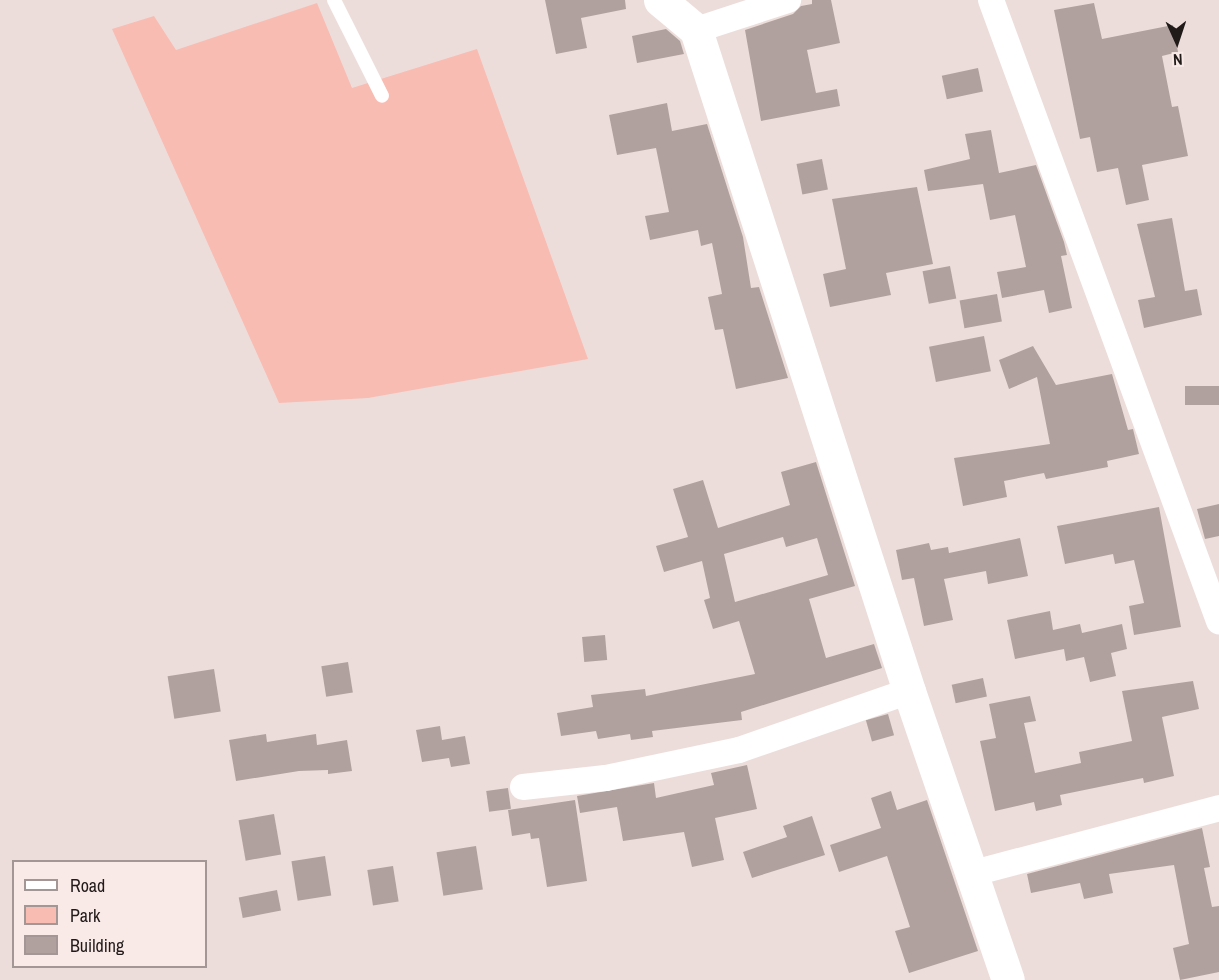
<!DOCTYPE html>
<style>
body{margin:0}
#map{position:relative;width:1219px;height:980px;overflow:hidden;background:#edddda;font-family:"Archivo Narrow",sans-serif}
div>[style]{position:absolute}
.green>*{inset:0;background:#f8bcb3}
.building>*{inset:0;background:#b0a19f;transform-origin:0 0}
.service>*{height:14px;margin:-7px;padding:0 7px;transform-origin:7px;border-radius:7px;background:#fff}
.minor>*{height:26px;margin:-13px;padding:0 13px;transform-origin:13px;border-radius:13px;background:#fff}
.tertiary>*{height:33px;margin:-16.5px;padding:0 16.5px;transform-origin:16.5px;border-radius:16.5px;background:#fff}
span{translate:-50% -50%;white-space:nowrap;text-align:center;line-height:1.15;-webkit-text-stroke:5px #faeae7;paint-order:stroke}
.legend{position:absolute;left:12px;top:860px;width:195px;height:108px;box-sizing:border-box;background:#faeae7;border:2px solid #a39795;margin:0;padding:8px 10px;list-style:none;font-size:18px;color:#201a19}
.legend li{display:flex;align-items:center;gap:12px;height:30px}
.legend b{width:30px;border:2px solid #a39795}
.north{position:absolute;left:1147px;top:12px;width:60px;height:60px;-webkit-text-stroke:4px #faeae7;paint-order:stroke;rotate:177deg;font-size:16px;font-weight:700;line-height:24px;text-align:center;color:#201a19}
.north::after{content:'';display:block;margin:auto;width:21px;height:27px;background:#201a19;clip-path:polygon(50% 0,100% 100%,50% 72%,0 100%)}
</style>
<div id="map">
<div class="green">
<i style="clip-path:polygon(317px 3px,352px 88px,477px 49px,588px 359px,368px 398px,279px 403px,112px 29px,154px 16px,176px 50px)"></i>
</div>
<div class="building">
<i style="clip-path:polygon(545px 0,625px 0,626px 9px,581px 18px,587px 48px,556px 54px)"></i>
<i style="clip-path:polygon(812px 0,831px 0,840px 43px,807px 50px,816px 93px,837px 89px,840px 106px,761px 121px,745px 30px,793px 14px,801px 6px,812px 4px)"></i>
<i style="clip-path:polygon(1094px 3px,1102px 39px,1173px 25px,1178px 52px,1162px 56px,1172px 107px,1178px 106px,1188px 156px,1142px 165px,1149px 200px,1126px 205px,1118px 168px,1097px 172px,1090px 137px,1080px 139px,1054px 10px)"></i>
<i style="clip-path:polygon(666px 29px,680px 41px,684px 54px,637px 63px,632px 36px)"></i>
<i style="left:978px;top:68px;width:24px;height:37px;rotate:78deg"></i>
<i style="clip-path:polygon(667px 103px,672px 131px,707px 124px,743px 237px,751px 288px,759px 287px,788px 378px,736px 389px,723px 329px,715px 330px,708px 297px,722px 294px,712px 243px,701px 246px,698px 230px,650px 240px,645px 216px,669px 212px,656px 148px,617px 155px,609px 115px)"></i>
<i style="clip-path:polygon(991px 130px,999px 173px,1036px 165px,1064px 242px,1067px 255px,1061px 256px,1072px 308px,1049px 313px,1044px 290px,1002px 298px,997px 272px,1026px 267px,1015px 215px,990px 220px,983px 184px,928px 191px,924px 170px,970px 159px,965px 134px)"></i>
<i style="left:822px;top:159px;width:31px;height:26px;rotate:79deg"></i>
<i style="clip-path:polygon(917px 187px,933px 264px,886px 273px,891px 295px,830px 307px,823px 274px,846px 269px,832px 199px)"></i>
<i style="clip-path:polygon(1172px 218px,1185px 291px,1197px 289px,1202px 315px,1144px 328px,1138px 300px,1155px 297px,1137px 224px)"></i>
<i style="left:950px;top:266px;width:33px;height:28px;rotate:79deg"></i>
<i style="left:997px;top:294px;width:28px;height:38px;rotate:80deg"></i>
<i style="left:984px;top:336px;width:36px;height:56px;rotate:79deg"></i>
<i style="clip-path:polygon(1033px 346px,1056px 385px,1112px 374px,1128px 430px,1133px 429px,1139px 454px,1107px 461px,1108px 467px,1046px 479px,1044px 473px,1004px 481px,1007px 497px,963px 506px,954px 458px,1050px 444px,1037px 377px,1009px 389px,999px 360px)"></i>
<i style="left:1219px;top:386px;width:19px;height:34px;rotate:90deg"></i>
<i style="clip-path:polygon(evenodd,816px 462px,855px 586px,809px 599px,826px 658px,874px 644px,882px 668px,741px 712px,742px 720px,652px 731px,653px 737px,631px 740px,630px 734px,598px 739px,596px 731px,561px 736px,557px 713px,593px 707px,591px 695px,645px 689px,646px 696px,755px 674px,739px 621px,713px 629px,704px 600px,710px 598px,702px 561px,664px 572px,656px 546px,688px 537px,673px 489px,703px 480px,718px 528px,790px 505px,781px 472px,816px 462px,783px 537px,786px 547px,817px 538px,828px 575px,735px 602px,724px 554px,783px 537px)"></i>
<i style="clip-path:polygon(1219px 504px,1219px 536px,1205px 539px,1197px 509px)"></i>
<i style="clip-path:polygon(1159px 507px,1181px 627px,1134px 635px,1129px 606px,1144px 603px,1134px 560px,1115px 564px,1113px 554px,1065px 564px,1057px 526px)"></i>
<i style="clip-path:polygon(1020px 538px,1028px 576px,988px 584px,986px 571px,944px 579px,953px 620px,924px 626px,914px 578px,902px 580px,896px 550px,929px 543px,931px 550px,948px 547px,949px 553px)"></i>
<i style="clip-path:polygon(1050px 611px,1053px 630px,1080px 624px,1082px 633px,1122px 624px,1127px 649px,1111px 653px,1116px 676px,1090px 682px,1084px 657px,1066px 661px,1064px 649px,1015px 659px,1007px 620px)"></i>
<i style="left:605px;top:635px;width:25px;height:23px;rotate:85deg"></i>
<i style="left:348px;top:662px;width:31px;height:27px;rotate:81deg"></i>
<i style="left:214px;top:669px;width:43px;height:47px;rotate:81deg"></i>
<i style="left:983px;top:678px;width:19px;height:32px;rotate:78deg"></i>
<i style="clip-path:polygon(1193px 681px,1199px 709px,1162px 717px,1174px 776px,1144px 783px,1143px 778px,1060px 795px,1062px 805px,1036px 811px,1034px 802px,995px 811px,980px 741px,996px 738px,989px 704px,1030px 696px,1036px 721px,1024px 723px,1035px 773px,1081px 763px,1079px 752px,1132px 741px,1122px 691px)"></i>
<i style="left:888px;top:714px;width:22px;height:23px;rotate:74deg"></i>
<i style="clip-path:polygon(440px 726px,442px 740px,465px 736px,470px 764px,451px 767px,449px 758px,422px 762px,416px 730px)"></i>
<i style="clip-path:polygon(266px 734px,267px 742px,316px 734px,317px 745px,347px 740px,352px 771px,328px 774px,328px 770px,299px 771px,236px 781px,229px 740px)"></i>
<i style="clip-path:polygon(747px 765px,757px 809px,715px 818px,724px 860px,692px 867px,684px 832px,623px 841px,617px 807px,580px 813px,577px 796px,654px 783px,656px 798px,714px 785px,711px 773px)"></i>
<i style="left:508px;top:788px;width:21px;height:22px;rotate:82deg"></i>
<i style="clip-path:polygon(891px 791px,897px 810px,927px 800px,978px 951px,909px 973px,895px 931px,910px 927px,887px 856px,839px 872px,830px 845px,881px 828px,871px 798px)"></i>
<i style="clip-path:polygon(575px 800px,587px 881px,547px 887px,539px 838px,531px 839px,530px 833px,512px 836px,508px 810px)"></i>
<i style="left:274px;top:814px;width:41px;height:36px;rotate:80deg"></i>
<i style="clip-path:polygon(812px 816px,825px 855px,752px 878px,743px 852px,787px 837px,783px 826px)"></i>
<i style="clip-path:polygon(1202px 828px,1210px 867px,1204px 868px,1212px 907px,1219px 906px,1219px 972px,1180px 980px,1173px 948px,1189px 944px,1174px 865px,1109px 874px,1113px 893px,1084px 899px,1080px 883px,1031px 893px,1027px 874px)"></i>
<i style="left:476px;top:846px;width:44px;height:40px;rotate:81deg"></i>
<i style="left:325px;top:856px;width:40px;height:34px;rotate:81deg"></i>
<i style="left:393px;top:866px;width:36px;height:26px;rotate:81deg"></i>
<i style="left:277px;top:890px;width:21px;height:39px;rotate:79deg"></i>
</div>
<div class="service">
<i style="left:334px;top:0;width:107px;rotate:63.4deg"></i>
</div>
<div class="minor">
<i style="left:991px;top:0;width:662px;rotate:69.84deg"></i>
<i style="left:696px;top:30px;width:97px;rotate:-18.1deg"></i>
<i style="left:523px;top:787px;width:83px;rotate:-6.2deg"></i>
<i style="left:606px;top:778px;width:136px;rotate:-11.9deg"></i>
<i style="left:739px;top:750px;width:180px;rotate:-19.1deg"></i>
<i style="left:970px;top:874px;width:258px;rotate:-14.8deg"></i>
</div>
<div class="tertiary">
<i style="left:660px;top:0;width:47px;rotate:39.8deg"></i>
<i style="left:696px;top:30px;width:694px;rotate:72.14deg"></i>
<i style="left:909px;top:691px;width:305px;rotate:71.1deg"></i>
</div>
<ul class="legend">
<li><b style="height:8px;background:#fff"></b>Road</li>
<li><b style="height:16px;background:#f8bcb3"></b>Park</li>
<li><b style="height:16px;background:#b0a19f"></b>Building</li>
</ul>
<div class="north">N</div>
</div>
